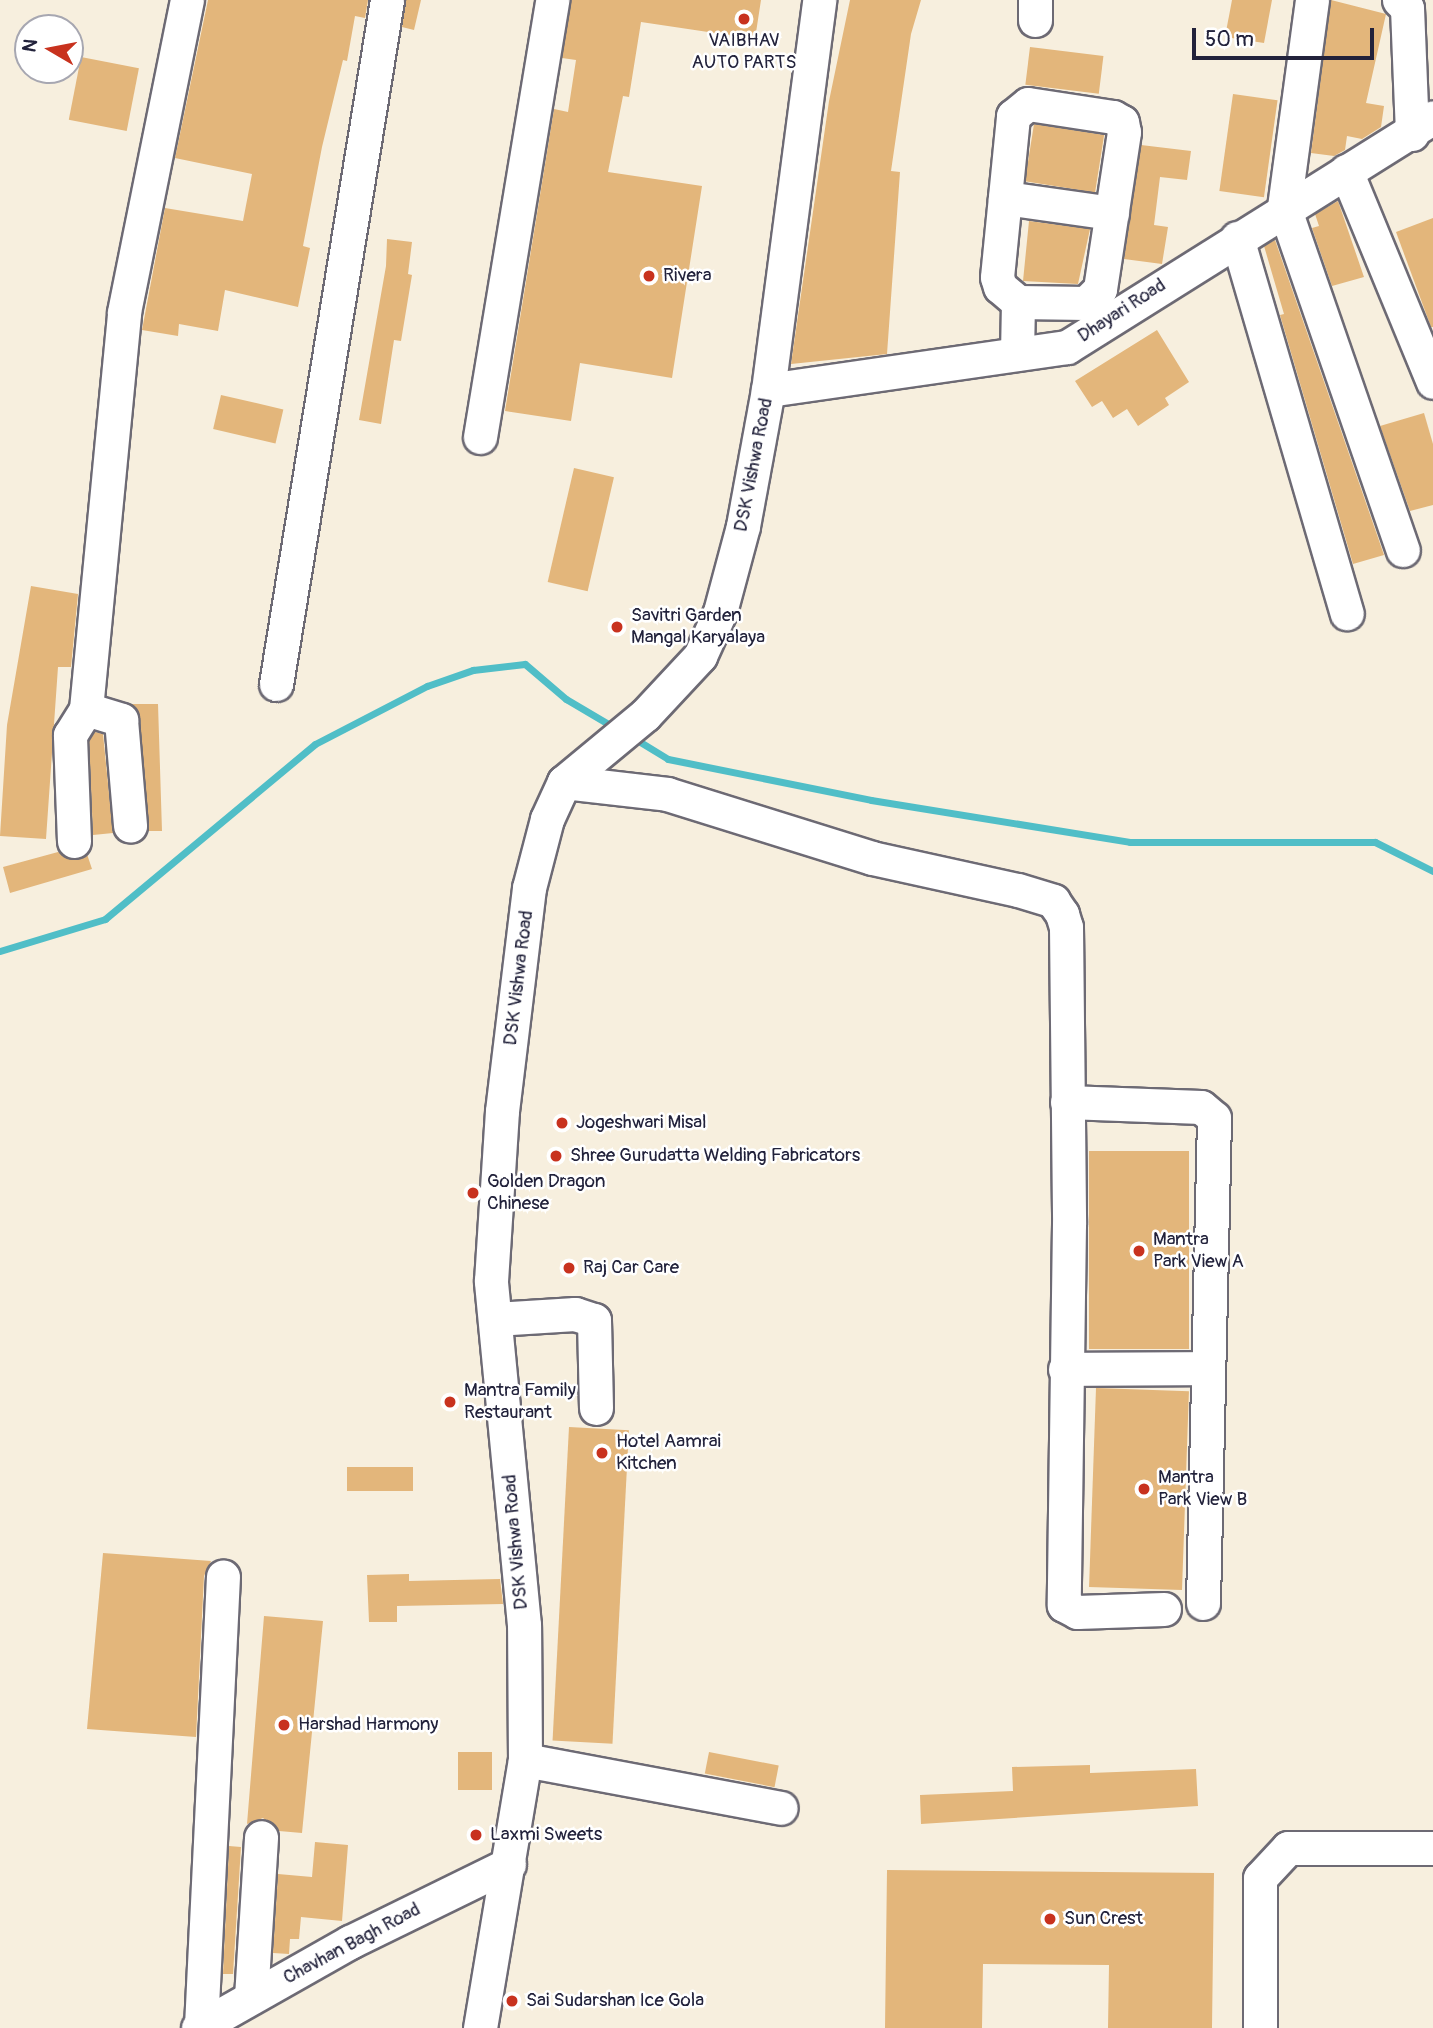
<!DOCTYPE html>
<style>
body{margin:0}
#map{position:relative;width:1433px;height:2028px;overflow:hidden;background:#f7efde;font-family:Pangolin,sans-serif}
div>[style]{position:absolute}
.stream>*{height:7px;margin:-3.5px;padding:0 3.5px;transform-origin:3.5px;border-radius:3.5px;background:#50bec7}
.building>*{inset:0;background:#e3b67b;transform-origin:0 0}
.roads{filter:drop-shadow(2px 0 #6d6a74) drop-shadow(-2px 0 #6d6a74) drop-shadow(0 2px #6d6a74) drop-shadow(0 -2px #6d6a74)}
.minor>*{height:33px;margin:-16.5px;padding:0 16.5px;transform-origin:16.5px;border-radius:16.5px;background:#fff}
.dots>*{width:19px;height:19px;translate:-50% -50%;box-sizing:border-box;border:4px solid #fff;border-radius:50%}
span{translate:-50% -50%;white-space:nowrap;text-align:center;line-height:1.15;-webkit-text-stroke:5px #fff;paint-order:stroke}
.poi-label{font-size:19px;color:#22223b}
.left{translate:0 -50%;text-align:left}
.street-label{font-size:19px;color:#22223b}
.north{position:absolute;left:14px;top:14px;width:70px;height:70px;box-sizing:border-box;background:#fff;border:2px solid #a7a7b1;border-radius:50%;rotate:280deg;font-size:19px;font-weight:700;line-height:28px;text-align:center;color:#22223b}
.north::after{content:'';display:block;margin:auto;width:24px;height:32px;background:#c8321e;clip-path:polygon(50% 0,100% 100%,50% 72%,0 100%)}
.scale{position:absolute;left:1192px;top:28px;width:182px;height:32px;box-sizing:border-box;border:4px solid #22223b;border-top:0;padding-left:9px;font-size:21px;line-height:24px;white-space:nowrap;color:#22223b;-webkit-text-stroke:5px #fff;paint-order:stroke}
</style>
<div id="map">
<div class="stream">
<i style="left:632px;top:737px;width:42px;rotate:31.4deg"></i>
<i style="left:668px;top:759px;width:207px;rotate:11.4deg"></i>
<i style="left:871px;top:800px;width:262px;rotate:9.2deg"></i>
<i style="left:1130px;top:842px;width:245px"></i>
<i style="left:1375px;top:842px;width:65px;rotate:26.6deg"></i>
<i style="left:0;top:951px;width:110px;rotate:-16.9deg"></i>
<i style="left:105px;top:919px;width:273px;rotate:-39.8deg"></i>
<i style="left:315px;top:744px;width:126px;rotate:-27.4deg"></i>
<i style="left:427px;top:686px;width:49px;rotate:-19.2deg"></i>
<i style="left:473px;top:670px;width:52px;rotate:-6.6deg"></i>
<i style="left:525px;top:664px;width:54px;rotate:40.5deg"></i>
<i style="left:566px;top:699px;width:57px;rotate:30.6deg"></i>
</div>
<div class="building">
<i style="clip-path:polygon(208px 0,368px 0,365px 18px,355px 16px,347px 61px,343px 60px,322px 147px,303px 246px,310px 248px,298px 307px,225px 290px,218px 331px,179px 324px,178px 336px,142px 330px,165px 208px,243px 221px,252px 174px,175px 158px)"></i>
<i style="clip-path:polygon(406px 0,421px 0,414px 30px,402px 27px)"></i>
<i style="clip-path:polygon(571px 0,761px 0,755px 39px,641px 22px,629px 97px,623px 96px,608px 172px,702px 186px,672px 378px,580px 363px,571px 421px,505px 411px,554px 109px,568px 112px,576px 60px,562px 58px)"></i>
<i style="clip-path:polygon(850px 0,921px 0,911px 34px,891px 171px,900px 172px,887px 354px,791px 364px,829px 101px)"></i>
<i style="clip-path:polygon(1232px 0,1272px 0,1264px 43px,1225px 37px)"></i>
<i style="clip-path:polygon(1331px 0,1386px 14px,1366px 103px,1384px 106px,1381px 127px,1362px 139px,1347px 136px,1345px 150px,1334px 156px,1311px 153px)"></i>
<i style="left:1030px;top:47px;width:74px;height:38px;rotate:7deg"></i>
<i style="left:81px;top:57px;width:59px;height:64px;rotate:11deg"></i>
<i style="left:1233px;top:94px;width:45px;height:98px;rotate:8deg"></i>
<i style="left:1034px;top:124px;width:71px;height:58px;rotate:9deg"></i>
<i style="clip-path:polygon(1141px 145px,1191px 151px,1187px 180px,1160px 177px,1154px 225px,1168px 227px,1162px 264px,1124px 259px)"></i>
<i style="clip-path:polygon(1338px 201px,1364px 277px,1332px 286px,1312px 228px,1319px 226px,1315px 214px)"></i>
<i style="clip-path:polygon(1433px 218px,1433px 327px,1431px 327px,1396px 232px)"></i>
<i style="clip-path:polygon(1029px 221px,1090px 229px,1078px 284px,1023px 281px)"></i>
<i style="clip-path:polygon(387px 239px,412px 242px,408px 274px,412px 275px,401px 341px,394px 340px,381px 424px,359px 420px,386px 266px)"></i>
<i style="clip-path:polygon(1275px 240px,1384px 555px,1353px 564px,1280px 315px,1284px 314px,1264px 246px)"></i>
<i style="clip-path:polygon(1157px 330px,1189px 382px,1165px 398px,1169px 405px,1138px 426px,1127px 409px,1113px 418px,1102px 401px,1092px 407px,1075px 381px)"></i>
<i style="left:221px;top:395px;width:64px;height:35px;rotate:13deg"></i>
<i style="clip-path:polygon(1424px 413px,1433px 444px,1433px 505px,1410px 511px,1380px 426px)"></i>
<i style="left:574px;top:468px;width:41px;height:117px;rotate:13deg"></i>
<i style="clip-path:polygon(31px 586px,78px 594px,71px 667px,58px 667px,46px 839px,0 836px,7px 725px)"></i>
<i style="clip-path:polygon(131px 704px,158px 704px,162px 831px,148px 831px,140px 718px)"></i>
<i style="clip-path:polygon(95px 732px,103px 734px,113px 833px,93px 835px,89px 740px)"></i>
<i style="clip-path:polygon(58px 852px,74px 860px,87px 854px,92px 869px,10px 893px,3px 867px)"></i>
<i style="left:1189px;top:1151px;width:198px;height:100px;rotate:90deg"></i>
<i style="left:1096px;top:1388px;width:93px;height:199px;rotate:2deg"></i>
<i style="left:569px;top:1427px;width:60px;height:314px;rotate:3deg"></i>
<i style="left:347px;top:1467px;width:66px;height:24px"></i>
<i style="clip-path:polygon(103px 1553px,211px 1561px,204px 1576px,196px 1737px,87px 1729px)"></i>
<i style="clip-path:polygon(409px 1574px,409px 1581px,500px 1579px,503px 1604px,397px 1606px,397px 1622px,369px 1622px,367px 1575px)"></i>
<i style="clip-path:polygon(264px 1616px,323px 1621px,302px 1833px,279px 1831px,263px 1818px,247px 1824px)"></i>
<i style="left:458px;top:1752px;width:34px;height:38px"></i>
<i style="left:709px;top:1752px;width:71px;height:22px;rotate:11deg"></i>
<i style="clip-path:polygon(1090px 1765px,1090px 1773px,1196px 1769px,1198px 1806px,921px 1824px,920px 1795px,1013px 1791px,1012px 1767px)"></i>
<i style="clip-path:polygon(315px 1842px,348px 1845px,342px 1921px,301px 1917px,299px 1939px,290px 1939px,289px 1954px,273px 1953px,278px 1874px,312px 1877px)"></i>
<i style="clip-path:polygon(229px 1846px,241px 1847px,233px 1974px,223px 1974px)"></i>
<i style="clip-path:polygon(887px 1870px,1214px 1873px,1212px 2028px,1108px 2028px,1109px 1965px,983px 1964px,982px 2028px,885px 2028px)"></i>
</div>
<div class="roads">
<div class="minor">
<i style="left:1035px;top:0;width:20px;rotate:90deg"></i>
<i style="left:1312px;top:0;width:209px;rotate:97.7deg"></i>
<i style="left:1284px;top:207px;width:363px;rotate:70.9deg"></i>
<i style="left:1399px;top:0;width:11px;rotate:45deg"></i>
<i style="left:1407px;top:8px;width:126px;rotate:87.7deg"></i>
<i style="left:1346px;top:171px;width:228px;rotate:67.6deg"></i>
<i style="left:1005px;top:198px;width:108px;rotate:8deg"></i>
<i style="left:1237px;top:238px;width:391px;rotate:73.7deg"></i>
<i style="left:1017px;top:354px;width:52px;rotate:-88.9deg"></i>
<i style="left:1018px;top:302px;width:23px;rotate:-140deg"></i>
<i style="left:1000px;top:287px;width:10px;rotate:-107deg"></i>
<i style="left:997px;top:277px;width:162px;rotate:-84.3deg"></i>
<i style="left:1013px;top:116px;width:19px;rotate:-39deg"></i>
<i style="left:1028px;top:104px;width:86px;rotate:8.7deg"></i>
<i style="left:1113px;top:117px;width:10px;rotate:29deg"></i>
<i style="left:1122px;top:122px;width:10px;rotate:79deg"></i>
<i style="left:1124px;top:132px;width:159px;rotate:98.7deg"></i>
<i style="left:1100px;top:289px;width:20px;rotate:135deg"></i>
<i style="left:1086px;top:303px;width:68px;rotate:-179.2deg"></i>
<i style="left:768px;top:390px;width:302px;rotate:-8.2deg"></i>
<i style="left:1067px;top:347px;width:432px;rotate:-32.1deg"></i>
<i style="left:480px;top:437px;width:443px;rotate:-80.6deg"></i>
<i style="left:276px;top:684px;width:693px;rotate:-80.78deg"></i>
<i style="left:86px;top:709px;width:37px;rotate:17deg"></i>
<i style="left:121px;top:720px;width:106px;rotate:85.1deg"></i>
<i style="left:564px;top:782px;width:104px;rotate:6.6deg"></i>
<i style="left:667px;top:794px;width:215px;rotate:17.3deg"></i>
<i style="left:872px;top:858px;width:149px;rotate:12.4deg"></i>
<i style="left:1018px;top:890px;width:37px;rotate:17deg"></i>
<i style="left:1053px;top:901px;width:16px;rotate:55deg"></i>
<i style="left:1062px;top:914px;width:14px;rotate:73deg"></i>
<i style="left:1066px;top:927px;width:297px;rotate:89.4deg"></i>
<i style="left:1069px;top:1224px;width:381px;rotate:90.8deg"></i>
<i style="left:1064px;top:1605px;width:15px;rotate:28deg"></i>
<i style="left:1077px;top:1612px;width:87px;rotate:-2deg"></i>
<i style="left:74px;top:841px;width:106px;rotate:-92.2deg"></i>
<i style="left:70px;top:735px;width:31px;rotate:-58deg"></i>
<i style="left:86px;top:709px;width:399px;rotate:-84.5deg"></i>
<i style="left:124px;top:312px;width:318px;rotate:-78.6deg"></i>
<i style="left:1067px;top:1102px;width:134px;rotate:2.1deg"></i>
<i style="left:1201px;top:1107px;width:17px;rotate:40deg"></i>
<i style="left:1214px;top:1118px;width:485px;rotate:91.3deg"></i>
<i style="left:495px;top:1319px;width:80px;rotate:-3.6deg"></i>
<i style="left:575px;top:1314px;width:20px;rotate:18deg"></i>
<i style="left:594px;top:1320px;width:88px;rotate:88.7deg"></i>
<i style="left:1065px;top:1369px;width:143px;rotate:-0.4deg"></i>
<i style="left:525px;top:1760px;width:260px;rotate:10.6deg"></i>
<i style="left:251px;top:1997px;width:160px;rotate:-86.4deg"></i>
<i style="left:201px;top:2026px;width:450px;rotate:-87.2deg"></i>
<i style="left:198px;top:2028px;width:175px;rotate:-29.5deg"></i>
<i style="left:350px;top:1942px;width:177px;rotate:-26.1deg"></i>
<i style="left:480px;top:2028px;width:272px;rotate:-80.5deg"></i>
<i style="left:525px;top:1760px;width:135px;rotate:-90.4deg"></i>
<i style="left:524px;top:1625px;width:346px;rotate:-95.5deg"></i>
<i style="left:491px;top:1281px;width:170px;rotate:-86.3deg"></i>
<i style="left:502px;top:1111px;width:225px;rotate:-83.1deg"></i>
<i style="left:529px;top:888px;width:71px;rotate:-75.4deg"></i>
<i style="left:547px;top:819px;width:41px;rotate:-65.3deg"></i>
<i style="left:564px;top:782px;width:105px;rotate:-39.6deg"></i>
<i style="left:645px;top:715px;width:81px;rotate:-47deg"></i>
<i style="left:700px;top:656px;width:48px;rotate:-65.6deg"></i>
<i style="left:720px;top:612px;width:89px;rotate:-75deg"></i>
<i style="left:743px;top:526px;width:138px;rotate:-79.6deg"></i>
<i style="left:768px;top:390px;width:393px;rotate:-82.5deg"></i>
<i style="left:1260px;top:2028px;width:150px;rotate:-90deg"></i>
<i style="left:1260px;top:1878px;width:41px;rotate:-47deg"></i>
<i style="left:1288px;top:1848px;width:145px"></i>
</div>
</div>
<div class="dots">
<i style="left:744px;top:19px;background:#c8321e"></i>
<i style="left:649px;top:276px;background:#c8321e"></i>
<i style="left:617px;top:627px;background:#c8321e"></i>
<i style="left:562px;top:1123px;background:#c8321e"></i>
<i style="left:556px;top:1156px;background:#c8321e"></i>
<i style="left:473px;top:1193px;background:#c8321e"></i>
<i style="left:1139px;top:1251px;background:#c8321e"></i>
<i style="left:569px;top:1268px;background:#c8321e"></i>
<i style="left:450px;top:1402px;background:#c8321e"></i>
<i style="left:602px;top:1453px;background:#c8321e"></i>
<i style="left:1144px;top:1489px;background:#c8321e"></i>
<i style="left:284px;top:1725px;background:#c8321e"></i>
<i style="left:476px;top:1835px;background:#c8321e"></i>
<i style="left:1050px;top:1919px;background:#c8321e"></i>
<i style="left:512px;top:2001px;background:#c8321e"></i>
</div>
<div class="poi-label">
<span style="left:744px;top:52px">VAIBHAV<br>AUTO PARTS</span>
<span class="left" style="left:663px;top:276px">Rivera</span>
<span class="left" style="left:631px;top:627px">Savitri Garden<br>Mangal Karyalaya</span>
<span class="left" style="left:576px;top:1123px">Jogeshwari Misal</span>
<span class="left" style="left:570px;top:1156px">Shree Gurudatta Welding Fabricators</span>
<span class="left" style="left:487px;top:1193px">Golden Dragon<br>Chinese</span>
<span class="left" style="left:1153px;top:1251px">Mantra<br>Park View A</span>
<span class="left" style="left:583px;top:1268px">Raj Car Care</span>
<span class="left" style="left:464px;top:1402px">Mantra Family<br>Restaurant</span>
<span class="left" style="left:616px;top:1453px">Hotel Aamrai<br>Kitchen</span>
<span class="left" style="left:1158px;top:1489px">Mantra<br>Park View B</span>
<span class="left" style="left:298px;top:1725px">Harshad Harmony</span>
<span class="left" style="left:490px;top:1835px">Laxmi Sweets</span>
<span class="left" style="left:1064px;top:1919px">Sun Crest</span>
<span class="left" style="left:526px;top:2001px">Sai Sudarshan Ice Gola</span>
</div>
<div class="street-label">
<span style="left:1122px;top:311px;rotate:-33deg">Dhayari Road</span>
<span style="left:754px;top:465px;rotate:-79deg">DSK Vishwa Road</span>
<span style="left:519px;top:978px;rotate:-83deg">DSK Vishwa Road</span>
<span style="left:516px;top:1542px;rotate:-95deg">DSK Vishwa Road</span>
<span style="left:352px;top:1944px;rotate:-28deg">Chavhan Bagh Road</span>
</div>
<div class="north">N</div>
<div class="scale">50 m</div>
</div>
